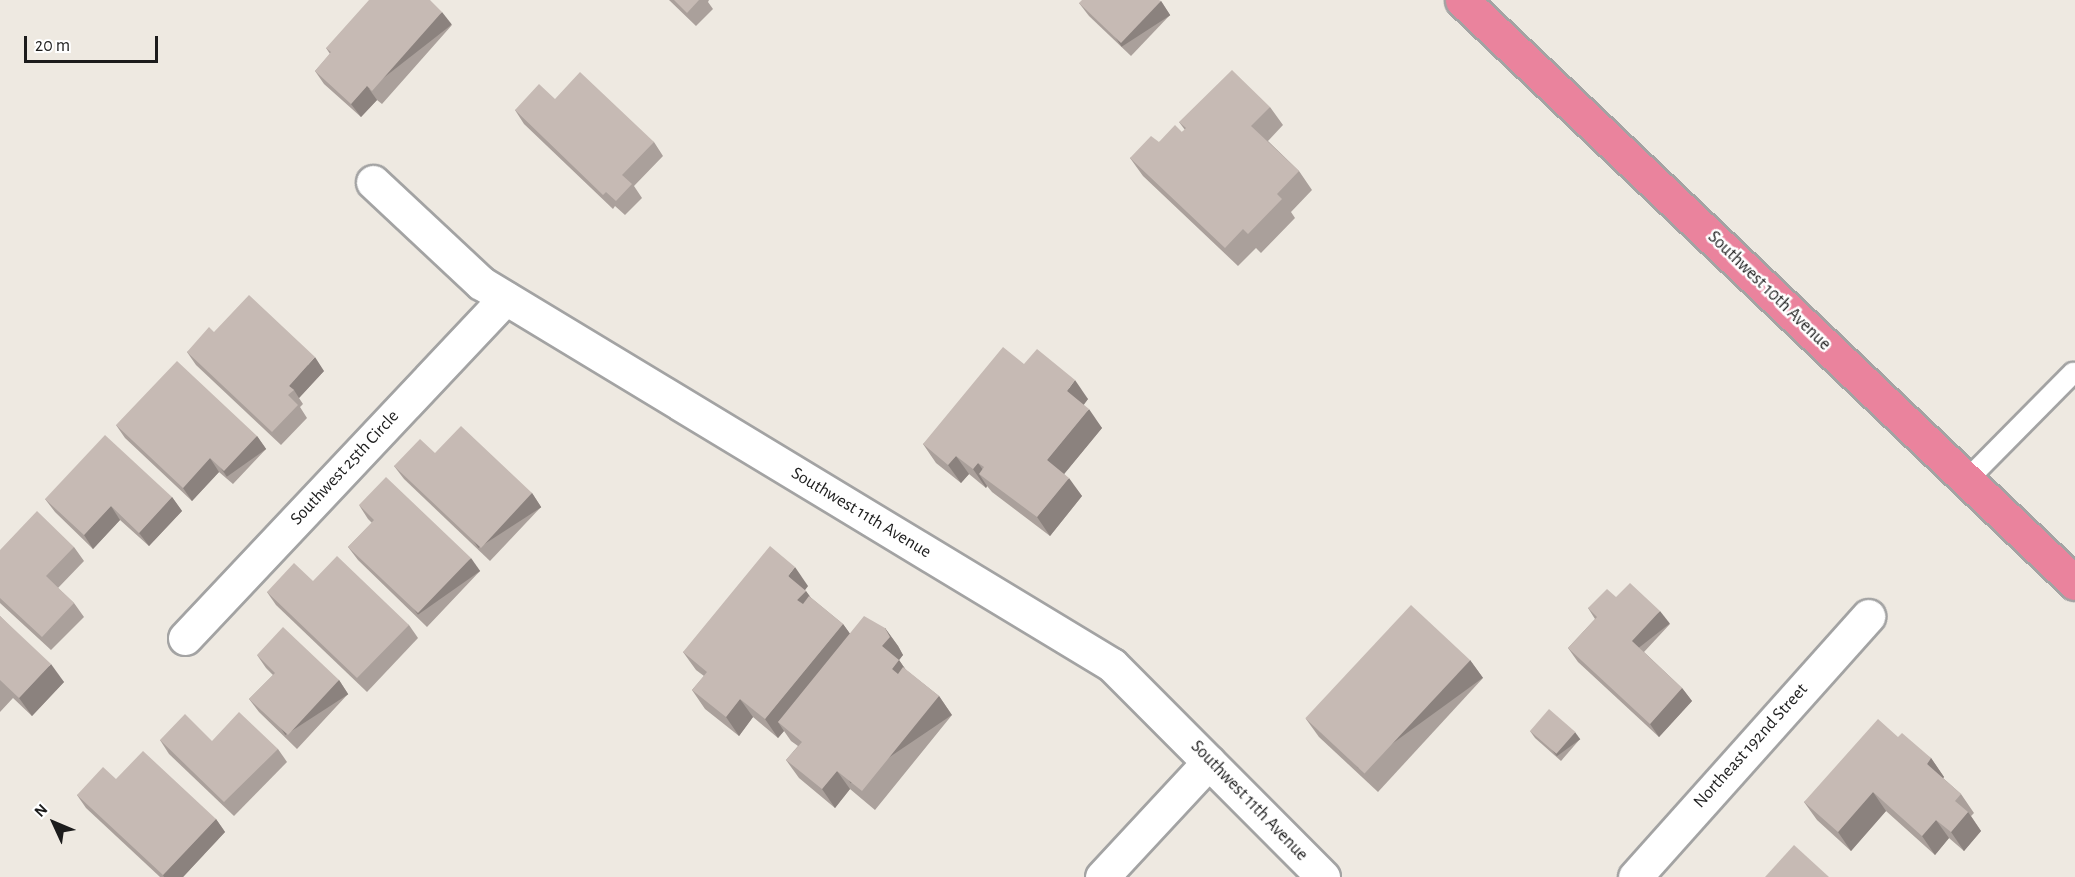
<!DOCTYPE html>
<style>
body{margin:0}
#map{position:relative;width:2075px;height:877px;overflow:hidden;background:#eee9e1;font-family:"Alegreya Sans",sans-serif}
div>[style]{position:absolute}
.roads{filter:drop-shadow(2px 0 #a3a3a3) drop-shadow(-2px 0 #a3a3a3) drop-shadow(0 2px #a3a3a3) drop-shadow(0 -2px #a3a3a3)}
.lane>*{height:20px;margin:-10px;padding:0 10px;transform-origin:10px;border-radius:10px;background:#fff}
.street>*{height:33px;margin:-16.5px;padding:0 16.5px;transform-origin:16.5px;border-radius:16.5px;background:#fff}
.highway>*{height:33px;margin:-16.5px;padding:0 16.5px;transform-origin:16.5px;border-radius:16.5px;background:#ea839d}
.wall>*{inset:0;background:#aaa09b}
.shaded-wall>*{inset:0;background:#8b827e;transform-origin:0 0}
.building>*{inset:0;background:#c6bab4;transform-origin:0 0}
span{translate:-50% -50%;white-space:nowrap;text-align:center;line-height:1.15;-webkit-text-stroke:5px #fff;paint-order:stroke}
.street-label{font-size:18px;color:#1c1c1c}
.north{position:absolute;left:24px;top:793px;width:60px;height:60px;-webkit-text-stroke:4px #fff;paint-order:stroke;rotate:314deg;font-size:16px;font-weight:700;line-height:24px;text-align:center;color:#1c1c1c}
.north::after{content:'';display:block;margin:auto;width:21px;height:27px;background:#1c1c1c;clip-path:polygon(50% 0,100% 100%,50% 72%,0 100%)}
.scale{position:absolute;left:24px;top:36px;width:134px;height:27px;box-sizing:border-box;border:3px solid #1c1c1c;border-top:0;padding-left:8px;font-size:18px;line-height:21px;white-space:nowrap;color:#1c1c1c;-webkit-text-stroke:4px #fff;paint-order:stroke}
</style>
<div id="map">
<div class="roads">
<div class="lane">
<i style="left:1967px;top:480px;width:151px;rotate:-45.3deg"></i>
</div>
<div class="street">
<i style="left:373px;top:182px;width:148px;rotate:43.1deg"></i>
<i style="left:481px;top:283px;width:738px;rotate:31.19deg"></i>
<i style="left:1112px;top:665px;width:299px;rotate:45.1deg"></i>
<i style="left:185px;top:638px;width:467px;rotate:-46.7deg"></i>
<i style="left:1102px;top:877px;width:157px;rotate:-47.1deg"></i>
<i style="left:1635px;top:877px;width:350px;rotate:-48.2deg"></i>
</div>
<div class="highway">
<i style="left:1462px;top:0;width:846px;rotate:43.56deg"></i>
</div>
</div>
<div class="wall">
<i style="clip-path:polygon(669px 0,709px 0,708px 2px,713px 9px,696px 26px)"></i>
<i style="clip-path:polygon(1161px 1px,1170px 15px,1131px 56px,1089px 16px,1079px 3px)"></i>
<i style="clip-path:polygon(452px 25px,382px 104px,377px 100px,361px 117px,324px 84px,315px 71px,330px 54px,326px 48px)"></i>
<i style="clip-path:polygon(555px 99px,654px 142px,663px 156px,634px 186px,642px 198px,625px 215px,615px 206px,613px 209px,524px 124px,515px 110px)"></i>
<i style="clip-path:polygon(1270px 107px,1283px 125px,1268px 141px,1299px 171px,1312px 190px,1291px 212px,1295px 218px,1261px 253px,1256px 248px,1238px 266px,1143px 176px,1130px 158px,1159px 142px,1182px 132px,1185px 130px,1179px 122px)"></i>
<i style="clip-path:polygon(214px 332px,324px 371px,299px 398px,303px 404px,300px 407px,307px 418px,281px 445px,196px 365px,187px 352px)"></i>
<i style="clip-path:polygon(1024px 364px,1088px 399px,1083px 405px,1102px 428px,1064px 474px,1082px 496px,1050px 536px,992px 492px,987px 486px,986px 488px,969px 474px,961px 483px,936px 463px,923px 444px)"></i>
<i style="clip-path:polygon(116px 425px,257px 436px,266px 449px,233px 484px,219px 472px,192px 501px,125px 438px)"></i>
<i style="clip-path:polygon(435px 453px,532px 493px,541px 507px,490px 561px,404px 479px,394px 466px)"></i>
<i style="clip-path:polygon(172px 497px,182px 511px,149px 546px,120px 520px,93px 549px,55px 512px,45px 499px)"></i>
<i style="clip-path:polygon(359px 505px,480px 571px,427px 627px,358px 560px,348px 547px,372px 523px,368px 519px)"></i>
<i style="clip-path:polygon(74px 547px,84px 561px,58px 588px,74px 603px,84px 617px,51px 650px,0 603px,0 550px)"></i>
<i style="clip-path:polygon(313px 581px,409px 625px,418px 638px,367px 692px,276px 605px,267px 592px)"></i>
<i style="clip-path:polygon(808px 586px,805px 590px,810px 597px,843px 624px,850px 634px,885px 628px,898px 646px,903px 655px,899px 660px,906px 670px,939px 696px,952px 715px,875px 810px,850px 789px,835px 808px,799px 778px,786px 760px,798px 746px,791px 741px,784px 731px,778px 738px,753px 717px,739px 736px,705px 709px,692px 690px,704px 676px,696px 670px,683px 652px)"></i>
<i style="clip-path:polygon(1616px 597px,1670px 624px,1644px 652px,1682px 688px,1692px 701px,1659px 737px,1578px 662px,1568px 648px,1595px 619px,1588px 608px)"></i>
<i style="clip-path:polygon(0 616px,64px 682px,32px 716px,13px 698px,0 712px)"></i>
<i style="clip-path:polygon(257px 655px,339px 680px,348px 694px,297px 749px,259px 712px,249px 699px,273px 675px,266px 668px)"></i>
<i style="clip-path:polygon(1470px 660px,1483px 678px,1378px 792px,1319px 737px,1306px 719px)"></i>
<i style="clip-path:polygon(1530px 731px,1580px 739px,1561px 761px,1535px 738px)"></i>
<i style="clip-path:polygon(1898px 737px,1931px 758px,1944px 777px,1943px 778px,1961px 794px,1974px 813px,1971px 816px,1981px 831px,1964px 851px,1949px 838px,1935px 855px,1886px 811px,1851px 851px,1817px 820px,1804px 802px)"></i>
<i style="clip-path:polygon(160px 740px,212px 741px,278px 749px,287px 762px,234px 816px,169px 754px)"></i>
<i style="clip-path:polygon(116px 779px,216px 819px,225px 832px,183px 877px,160px 877px,86px 808px,77px 795px)"></i>
</div>
<div class="shaded-wall">
<i style="left:1161px;top:1px;width:17px;height:58px;rotate:57deg"></i>
<i style="left:442px;top:12px;width:16px;height:106px;rotate:52deg"></i>
<i style="clip-path:polygon(367px 86px,377px 100px,361px 117px,351px 104px)"></i>
<i style="clip-path:polygon(315px 357px,324px 371px,299px 398px,294px 390px,289px 386px)"></i>
<i style="clip-path:polygon(1075px 380px,1088px 399px,1080px 410px,1067px 391px)"></i>
<i style="clip-path:polygon(1089px 409px,1102px 428px,1060px 479px,1047px 460px)"></i>
<i style="left:257px;top:436px;width:16px;height:48px;rotate:55deg"></i>
<i style="clip-path:polygon(956px 456px,969px 474px,961px 483px,948px 465px)"></i>
<i style="clip-path:polygon(210px 458px,219px 472px,192px 501px,183px 488px)"></i>
<i style="clip-path:polygon(978px 463px,991px 481px,979px 474px,987px 486px,986px 488px,973px 469px)"></i>
<i style="clip-path:polygon(1069px 478px,1082px 496px,1050px 536px,1037px 517px)"></i>
<i style="left:532px;top:493px;width:17px;height:75px;rotate:57deg"></i>
<i style="clip-path:polygon(172px 497px,182px 511px,149px 546px,139px 533px)"></i>
<i style="clip-path:polygon(111px 506px,120px 520px,93px 549px,84px 535px)"></i>
<i style="left:471px;top:558px;width:16px;height:76px;rotate:55deg"></i>
<i style="clip-path:polygon(795px 567px,808px 586px,801px 595px,788px 576px)"></i>
<i style="clip-path:polygon(806px 591px,819px 609px,810px 619px,797px 600px)"></i>
<i style="left:1660px;top:611px;width:16px;height:41px;rotate:52deg"></i>
<i style="clip-path:polygon(843px 624px,856px 642px,778px 722px,784px 731px,778px 738px,765px 719px)"></i>
<i style="clip-path:polygon(885px 628px,898px 646px,903px 655px,895px 665px,882px 646px)"></i>
<i style="clip-path:polygon(899px 660px,912px 679px,905px 688px,892px 669px)"></i>
<i style="left:1470px;top:660px;width:22px;height:154px;rotate:54deg"></i>
<i style="clip-path:polygon(51px 664px,64px 682px,32px 716px,19px 698px)"></i>
<i style="left:339px;top:680px;width:17px;height:75px;rotate:57deg"></i>
<i style="clip-path:polygon(1682px 688px,1692px 701px,1659px 737px,1650px 724px)"></i>
<i style="left:939px;top:696px;width:23px;height:122px;rotate:56deg"></i>
<i style="clip-path:polygon(740px 699px,753px 717px,739px 736px,726px 717px)"></i>
<i style="left:1575px;top:732px;width:9px;height:29px;rotate:54deg"></i>
<i style="clip-path:polygon(1931px 758px,1944px 777px,1940px 782px,1927px 764px)"></i>
<i style="clip-path:polygon(837px 771px,850px 789px,835px 808px,822px 789px)"></i>
<i style="clip-path:polygon(1873px 792px,1886px 811px,1851px 851px,1838px 832px)"></i>
<i style="clip-path:polygon(1968px 812px,1981px 831px,1964px 851px,1951px 832px)"></i>
<i style="clip-path:polygon(216px 819px,225px 832px,183px 877px,164px 877px,163px 875px)"></i>
<i style="clip-path:polygon(1936px 820px,1949px 838px,1935px 855px,1922px 836px)"></i>
</div>
<div class="building">
<i style="clip-path:polygon(369px 0,430px 0,442px 12px,372px 91px,367px 86px,351px 104px,315px 71px,331px 52px,326px 48px)"></i>
<i style="clip-path:polygon(674px 0,699px 0,687px 13px)"></i>
<i style="clip-path:polygon(1082px 0,1159px 0,1161px 1px,1121px 43px,1079px 3px)"></i>
<i style="clip-path:polygon(1232px 70px,1270px 107px,1251px 126px,1299px 171px,1277px 194px,1282px 199px,1248px 234px,1243px 229px,1225px 248px,1130px 158px,1151px 136px,1159px 142px,1175px 125px,1182px 132px,1186px 128px,1179px 122px)"></i>
<i style="clip-path:polygon(580px 72px,654px 142px,622px 175px,632px 184px,616px 201px,606px 192px,603px 195px,515px 110px,539px 84px,555px 99px)"></i>
<i style="clip-path:polygon(249px 295px,315px 357px,289px 386px,294px 390px,288px 395px,298px 405px,272px 432px,187px 352px,209px 327px,214px 332px)"></i>
<i style="clip-path:polygon(1003px 347px,1024px 364px,1037px 349px,1075px 380px,1067px 391px,1089px 409px,1047px 460px,1069px 478px,1037px 517px,979px 474px,984px 467px,978px 463px,973px 469px,956px 456px,948px 465px,923px 444px)"></i>
<i style="clip-path:polygon(177px 361px,257px 436px,224px 471px,210px 458px,183px 488px,116px 425px)"></i>
<i style="clip-path:polygon(461px 426px,532px 493px,481px 548px,394px 466px,420px 439px,435px 453px)"></i>
<i style="clip-path:polygon(105px 435px,172px 497px,139px 533px,111px 506px,84px 535px,45px 499px)"></i>
<i style="clip-path:polygon(386px 477px,471px 558px,418px 613px,348px 547px,374px 520px,359px 505px)"></i>
<i style="clip-path:polygon(37px 511px,74px 547px,46px 576px,74px 603px,42px 637px,0 598px,0 550px)"></i>
<i style="clip-path:polygon(770px 546px,795px 567px,788px 576px,806px 591px,797px 600px,803px 604px,809px 596px,843px 624px,765px 719px,740px 699px,726px 717px,692px 690px,707px 672px,683px 652px)"></i>
<i style="clip-path:polygon(337px 556px,409px 625px,357px 678px,267px 592px,294px 563px,313px 581px)"></i>
<i style="clip-path:polygon(1630px 583px,1660px 611px,1632px 641px,1682px 688px,1650px 724px,1568px 648px,1597px 617px,1588px 608px,1607px 589px,1616px 597px)"></i>
<i style="left:1411px;top:605px;width:81px;height:155px;rotate:43deg"></i>
<i style="clip-path:polygon(0 616px,51px 664px,19px 698px,0 680px)"></i>
<i style="clip-path:polygon(864px 616px,885px 628px,890px 637px,882px 646px,899px 660px,892px 669px,898px 674px,903px 667px,939px 696px,862px 791px,837px 771px,822px 789px,786px 760px,802px 742px,778px 722px)"></i>
<i style="clip-path:polygon(283px 627px,339px 680px,288px 735px,249px 699px,275px 673px,257px 655px)"></i>
<i style="left:1549px;top:709px;width:35px;height:29px;rotate:41deg"></i>
<i style="clip-path:polygon(239px 712px,278px 749px,224px 802px,160px 740px,185px 714px,212px 741px)"></i>
<i style="clip-path:polygon(1878px 719px,1898px 737px,1902px 733px,1931px 758px,1927px 764px,1961px 794px,1955px 801px,1968px 812px,1951px 832px,1936px 820px,1922px 836px,1873px 792px,1838px 832px,1804px 802px)"></i>
<i style="clip-path:polygon(143px 751px,216px 819px,163px 875px,77px 795px,103px 767px,116px 779px)"></i>
<i style="clip-path:polygon(1794px 845px,1829px 877px,1765px 877px)"></i>
</div>
<div class="street-label">
<span style="left:1769px;top:291px;rotate:44deg">Southwest 10th Avenue</span>
<span style="left:345px;top:468px;rotate:-47deg">Southwest 25th Circle</span>
<span style="left:861px;top:513px;rotate:31deg">Southwest 11th Avenue</span>
<span style="left:1751px;top:746px;rotate:-48deg">Northeast 192nd Street</span>
<span style="left:1249px;top:801px;rotate:46deg">Southwest 11th Avenue</span>
</div>
<div class="north">N</div>
<div class="scale">20 m</div>
</div>
